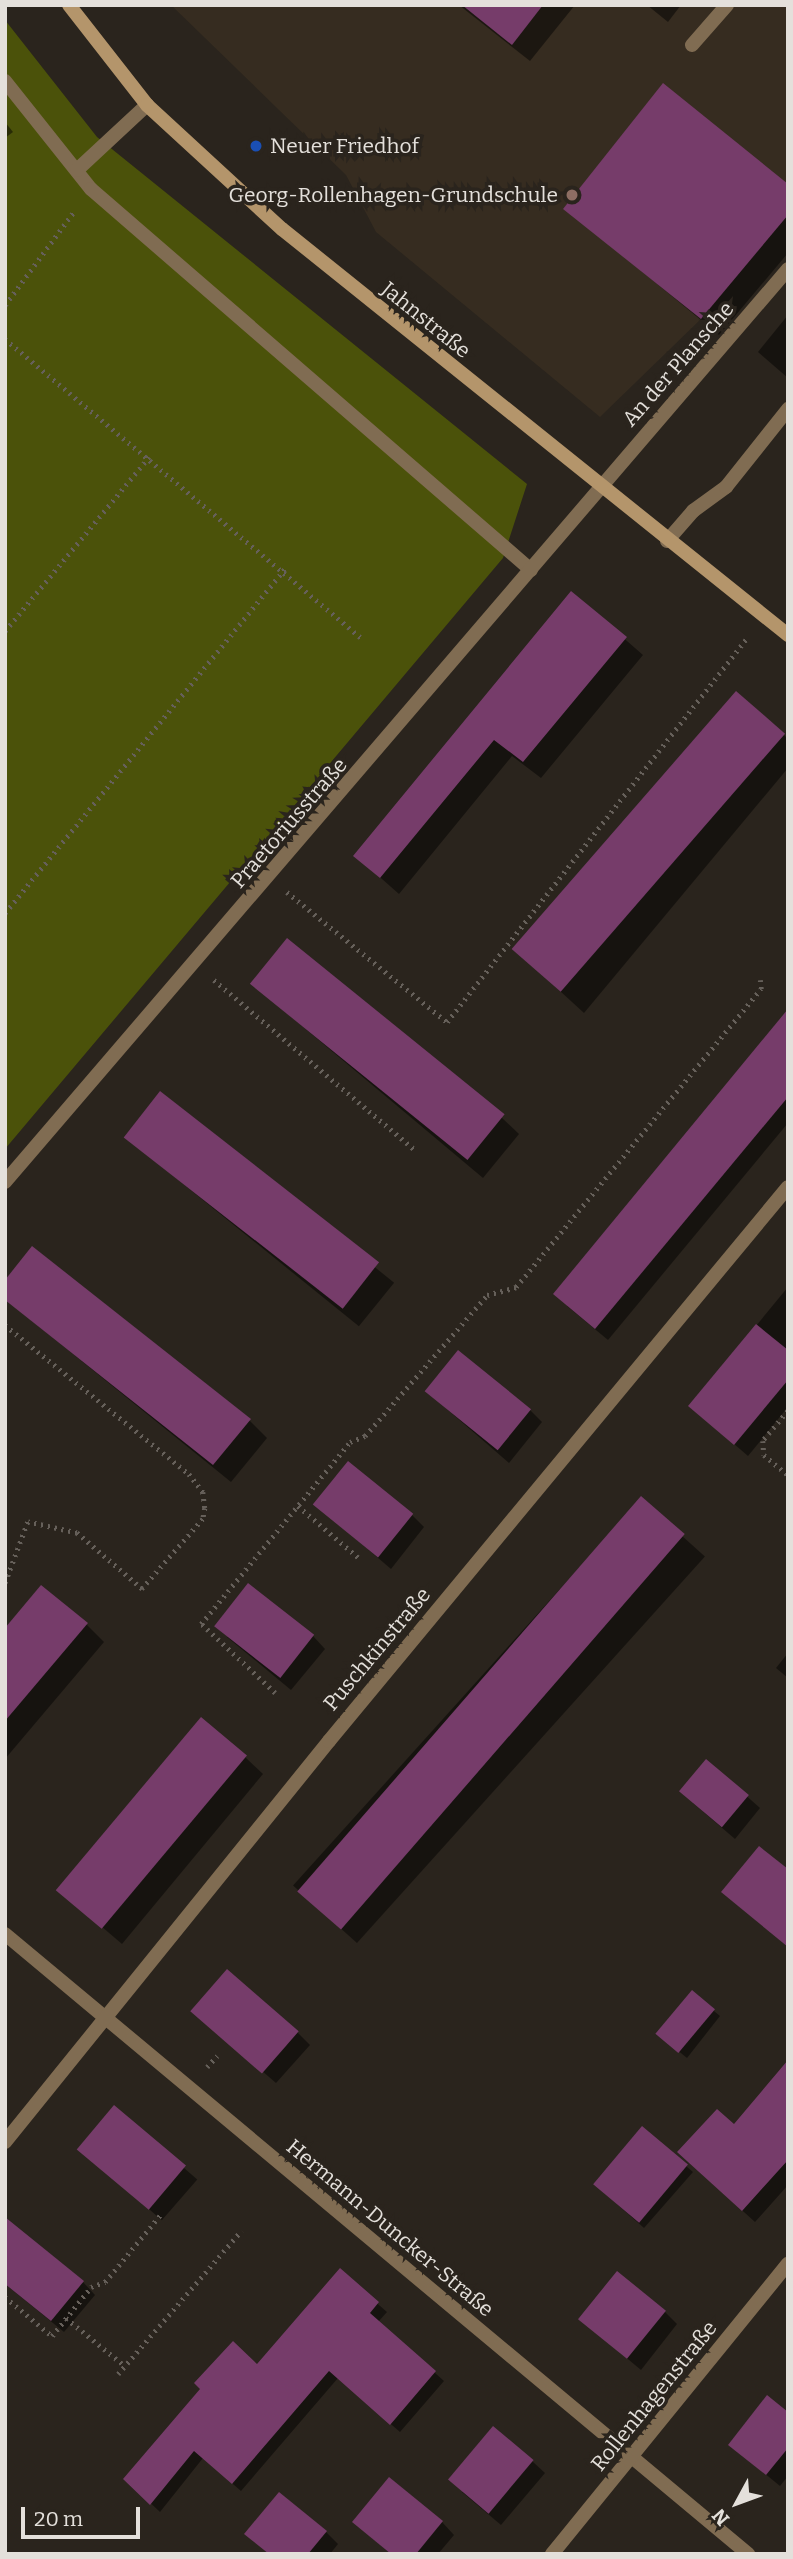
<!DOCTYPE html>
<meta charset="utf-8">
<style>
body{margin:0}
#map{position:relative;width:793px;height:2559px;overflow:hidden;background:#2a241d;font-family:Bitter,serif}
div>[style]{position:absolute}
.built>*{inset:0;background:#362c20}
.green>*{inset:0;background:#4b520a}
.shadow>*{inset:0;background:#0007;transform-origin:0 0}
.building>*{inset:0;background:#763c6a;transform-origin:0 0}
.path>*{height:4.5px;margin-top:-2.25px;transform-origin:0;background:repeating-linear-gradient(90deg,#66605a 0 2px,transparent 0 7px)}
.lane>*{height:14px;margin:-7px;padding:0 7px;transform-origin:7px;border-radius:7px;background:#806c52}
.street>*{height:14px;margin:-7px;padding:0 7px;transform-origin:7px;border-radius:7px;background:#806c52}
.secondary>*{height:14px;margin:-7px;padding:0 7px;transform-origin:7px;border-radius:7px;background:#b4956b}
.dots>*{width:19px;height:19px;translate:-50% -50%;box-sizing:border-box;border:4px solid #2a241d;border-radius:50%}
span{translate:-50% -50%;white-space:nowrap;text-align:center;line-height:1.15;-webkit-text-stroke:7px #2a241d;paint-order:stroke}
.poi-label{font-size:21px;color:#e4e0db}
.left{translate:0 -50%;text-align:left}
.right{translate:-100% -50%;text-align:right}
.street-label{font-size:21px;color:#e4e0db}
.frame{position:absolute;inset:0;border:7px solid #e4e0db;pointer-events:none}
.north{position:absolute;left:702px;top:2468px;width:70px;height:70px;-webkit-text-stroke:5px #2a241d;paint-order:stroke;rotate:229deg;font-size:19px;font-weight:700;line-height:28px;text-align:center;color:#e4e0db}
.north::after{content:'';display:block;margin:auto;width:24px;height:32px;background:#e4e0db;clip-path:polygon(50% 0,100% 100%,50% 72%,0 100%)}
.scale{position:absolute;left:21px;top:2507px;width:119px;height:32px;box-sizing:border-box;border:4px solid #e4e0db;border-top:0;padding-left:9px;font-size:21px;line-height:24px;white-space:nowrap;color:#e4e0db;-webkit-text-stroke:5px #2a241d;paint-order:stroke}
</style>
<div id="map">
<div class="built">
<i style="clip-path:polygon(171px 5px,788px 5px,788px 215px,701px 319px,600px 417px,376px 232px,346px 175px)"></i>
</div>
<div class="green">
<i style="clip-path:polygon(5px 20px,97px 137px,527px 484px,503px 558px,5px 1149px)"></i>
</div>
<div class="shadow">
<i style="clip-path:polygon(459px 5px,575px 5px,530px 61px)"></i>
<i style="clip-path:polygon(647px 5px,681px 5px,668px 22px)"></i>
<i style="clip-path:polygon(5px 122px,13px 132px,5px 138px)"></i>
<i style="clip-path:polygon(788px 186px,788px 253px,719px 335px,565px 208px)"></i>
<i style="clip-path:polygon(788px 315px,788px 378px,758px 352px)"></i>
<i style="clip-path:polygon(572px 593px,643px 655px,541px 778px,512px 756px,399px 894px,356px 856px)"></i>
<i style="clip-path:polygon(784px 735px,788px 739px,788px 768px,584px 1013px,524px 958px)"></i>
<i style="clip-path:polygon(252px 984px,501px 1117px,519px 1134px,483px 1178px)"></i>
<i style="clip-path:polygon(788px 1012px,788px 1123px,608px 1340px,567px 1306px)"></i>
<i style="left:161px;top:1094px;width:300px;height:56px;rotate:39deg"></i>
<i style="clip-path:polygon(788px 1287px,788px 1407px,748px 1456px,690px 1406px)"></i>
<i style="clip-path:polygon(5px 1299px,249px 1420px,267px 1438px,231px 1482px)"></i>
<i style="clip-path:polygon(426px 1391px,530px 1410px,542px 1422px,509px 1463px)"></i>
<i style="left:641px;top:1499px;width:86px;height:520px;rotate:42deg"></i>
<i style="clip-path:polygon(315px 1504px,412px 1515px,424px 1527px,391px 1569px)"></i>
<i style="clip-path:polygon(86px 1624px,104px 1642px,5px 1759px,5px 1631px)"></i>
<i style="clip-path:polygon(313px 1636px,325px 1649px,291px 1690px,227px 1637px)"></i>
<i style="clip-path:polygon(788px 1653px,788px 1678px,776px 1668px)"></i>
<i style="clip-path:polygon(245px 1757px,263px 1774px,122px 1944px,60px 1891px)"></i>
<i style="clip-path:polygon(707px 1761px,760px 1808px,735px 1839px,693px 1803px)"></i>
<i style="clip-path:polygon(692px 1993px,720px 2016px,687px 2058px,665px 2040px)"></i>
<i style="clip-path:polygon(194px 2012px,297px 2032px,310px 2045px,276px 2083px)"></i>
<i style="clip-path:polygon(788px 2063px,788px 2185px,755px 2222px,692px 2165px,734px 2127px)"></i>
<i style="left:115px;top:2108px;width:109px;height:54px;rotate:41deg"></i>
<i style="clip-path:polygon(642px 2129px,693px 2172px,644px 2228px,601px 2190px)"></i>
<i style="clip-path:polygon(340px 2271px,387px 2312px,378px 2322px,444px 2381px,400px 2432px,338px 2378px,241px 2491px,203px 2458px,160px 2512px,125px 2479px,257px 2366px)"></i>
<i style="clip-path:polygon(83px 2282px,95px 2295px,64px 2332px,5px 2284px)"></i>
<i style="clip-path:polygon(665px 2312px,677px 2324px,641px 2370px,580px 2319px)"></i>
<i style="clip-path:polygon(788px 2414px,788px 2476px,780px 2486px,730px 2445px)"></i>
<i style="clip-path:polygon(532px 2461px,545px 2473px,501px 2525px,462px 2492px)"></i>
<i style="clip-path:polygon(354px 2522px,442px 2522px,454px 2535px,438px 2554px,391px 2554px)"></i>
<i style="clip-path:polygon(326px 2532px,338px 2544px,330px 2554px,269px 2554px)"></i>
</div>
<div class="building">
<i style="clip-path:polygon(462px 5px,543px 5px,512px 45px)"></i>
<i style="clip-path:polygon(663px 83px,788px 184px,788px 215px,701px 319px,563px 209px)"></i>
<i style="clip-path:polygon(571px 591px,627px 637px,523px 762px,494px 740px,380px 878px,353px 856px)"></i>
<i style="left:736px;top:691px;width:65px;height:342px;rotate:41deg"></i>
<i style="left:287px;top:938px;width:280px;height:59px;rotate:39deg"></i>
<i style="clip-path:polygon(788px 1009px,788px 1097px,595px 1329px,553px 1294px)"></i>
<i style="left:160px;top:1091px;width:278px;height:59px;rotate:38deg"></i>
<i style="clip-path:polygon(32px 1246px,251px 1419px,213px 1465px,5px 1300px,5px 1280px)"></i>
<i style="clip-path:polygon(756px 1324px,788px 1350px,788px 1380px,734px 1445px,688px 1406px)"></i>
<i style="left:458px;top:1350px;width:94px;height:53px;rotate:39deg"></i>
<i style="left:348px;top:1461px;width:84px;height:56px;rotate:39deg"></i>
<i style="left:641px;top:1496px;width:58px;height:524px;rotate:41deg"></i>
<i style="left:248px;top:1583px;width:84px;height:55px;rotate:38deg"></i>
<i style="clip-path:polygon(41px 1585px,88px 1623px,5px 1721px,5px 1628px)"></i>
<i style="left:201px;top:1717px;width:60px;height:226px;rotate:40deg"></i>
<i style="left:706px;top:1759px;width:56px;height:42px;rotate:40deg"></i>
<i style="clip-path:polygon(759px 1846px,788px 1869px,788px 1947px,721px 1892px)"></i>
<i style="left:227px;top:1969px;width:95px;height:56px;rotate:41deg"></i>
<i style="left:692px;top:1990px;width:30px;height:57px;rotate:40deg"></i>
<i style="clip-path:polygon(788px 2060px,788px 2160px,742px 2211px,677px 2152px,717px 2109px,734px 2124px)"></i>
<i style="left:114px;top:2105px;width:94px;height:58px;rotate:40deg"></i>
<i style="left:642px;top:2126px;width:60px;height:76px;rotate:40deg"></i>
<i style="clip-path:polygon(5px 2217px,84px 2281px,51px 2321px,5px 2284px)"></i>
<i style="clip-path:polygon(340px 2268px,379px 2302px,370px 2313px,436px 2371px,390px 2425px,329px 2371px,232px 2484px,194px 2451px,150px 2505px,123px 2479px,200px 2389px,194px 2383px,233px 2341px,257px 2364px)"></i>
<i style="left:617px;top:2271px;width:63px;height:62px;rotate:39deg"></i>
<i style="clip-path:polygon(767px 2395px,788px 2412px,788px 2448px,766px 2475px,728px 2445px)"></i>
<i style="left:493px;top:2426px;width:53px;height:70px;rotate:40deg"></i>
<i style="clip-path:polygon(389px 2477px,443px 2521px,416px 2554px,391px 2554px,352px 2522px)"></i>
<i style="clip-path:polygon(279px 2492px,327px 2531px,308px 2554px,269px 2554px,244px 2534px)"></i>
</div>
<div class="path">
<i style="left:5px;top:305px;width:118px;rotate:-53.6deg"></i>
<i style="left:5px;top:339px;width:467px;rotate:40deg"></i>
<i style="left:5px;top:631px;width:226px;rotate:-50.4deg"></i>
<i style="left:287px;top:892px;width:206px;rotate:39.1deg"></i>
<i style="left:447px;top:1022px;width:489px;rotate:-52deg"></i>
<i style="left:5px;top:913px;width:444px;rotate:-50.9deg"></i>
<i style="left:214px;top:980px;width:265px;rotate:40.2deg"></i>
<i style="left:5px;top:1325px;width:237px;rotate:39deg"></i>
<i style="left:189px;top:1474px;width:23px;rotate:52deg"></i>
<i style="left:203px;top:1492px;width:16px;rotate:83deg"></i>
<i style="left:205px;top:1508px;width:11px;rotate:100deg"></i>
<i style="left:203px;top:1519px;width:93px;rotate:131.1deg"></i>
<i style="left:142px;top:1589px;width:86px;rotate:-139.3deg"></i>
<i style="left:77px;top:1533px;width:50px;rotate:-167.3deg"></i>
<i style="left:28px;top:1522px;width:66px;rotate:110.4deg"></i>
<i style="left:788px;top:1411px;width:39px;rotate:130deg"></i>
<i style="left:763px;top:1441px;width:14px;rotate:86deg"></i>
<i style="left:764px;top:1455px;width:31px;rotate:40deg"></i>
<i style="left:298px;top:1506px;width:82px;rotate:40.5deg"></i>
<i style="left:275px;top:1693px;width:101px;rotate:-137deg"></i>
<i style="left:201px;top:1624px;width:235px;rotate:-50.7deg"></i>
<i style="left:350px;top:1442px;width:16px;rotate:-22deg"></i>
<i style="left:365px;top:1436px;width:186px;rotate:-49.1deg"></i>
<i style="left:487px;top:1295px;width:30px;rotate:-15deg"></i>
<i style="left:516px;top:1287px;width:386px;rotate:-50.6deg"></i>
<i style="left:761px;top:989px;width:9px;rotate:-96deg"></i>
<i style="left:207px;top:2067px;width:15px;rotate:-48deg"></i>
<i style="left:5px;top:2297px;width:61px;rotate:39.7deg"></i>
<i style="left:52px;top:2336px;width:63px;rotate:-51.5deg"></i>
<i style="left:91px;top:2287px;width:15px;rotate:-20deg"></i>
<i style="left:105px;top:2282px;width:88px;rotate:-50.5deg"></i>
<i style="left:66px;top:2318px;width:76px;rotate:39.1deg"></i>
<i style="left:118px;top:2374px;width:189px;rotate:-49.3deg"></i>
</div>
<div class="lane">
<i style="left:692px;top:45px;width:53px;rotate:-48.8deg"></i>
<i style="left:5px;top:81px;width:138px;rotate:51.5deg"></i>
<i style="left:91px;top:189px;width:582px;rotate:40.89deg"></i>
<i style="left:77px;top:170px;width:96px;rotate:-42.9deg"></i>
<i style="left:667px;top:541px;width:40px;rotate:-49deg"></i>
<i style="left:693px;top:511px;width:41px;rotate:-36deg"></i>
<i style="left:726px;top:487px;width:100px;rotate:-51.5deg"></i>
</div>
<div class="street">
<i style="left:5px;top:1182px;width:1203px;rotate:-49.38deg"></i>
<i style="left:5px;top:1934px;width:968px;rotate:39.84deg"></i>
<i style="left:5px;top:2142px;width:516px;rotate:-51.06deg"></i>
<i style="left:329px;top:1741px;width:719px;rotate:-50.36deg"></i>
<i style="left:552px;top:2554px;width:374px;rotate:-50.9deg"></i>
</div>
<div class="secondary">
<i style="left:69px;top:5px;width:127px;rotate:52deg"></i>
<i style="left:147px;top:105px;width:183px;rotate:42.6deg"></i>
<i style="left:282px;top:229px;width:649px;rotate:38.74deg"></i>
</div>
<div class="dots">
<i style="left:256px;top:146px;background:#1a4fb4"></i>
<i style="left:572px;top:195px;background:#8d6e63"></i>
</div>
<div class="poi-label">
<span class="left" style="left:270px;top:146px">Neuer Friedhof</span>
<span class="right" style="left:558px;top:195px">Georg-Rollenhagen-Grundschule</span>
</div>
<div class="street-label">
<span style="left:426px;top:320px;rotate:39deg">Jahnstraße</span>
<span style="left:678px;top:364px;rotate:-49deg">An der Plansche</span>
<span style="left:289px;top:823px;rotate:-49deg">Praetoriusstraße</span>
<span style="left:377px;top:1649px;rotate:-50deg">Puschkinstraße</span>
<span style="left:390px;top:2228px;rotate:40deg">Hermann-Duncker-Straße</span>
<span style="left:654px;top:2396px;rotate:-51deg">Rollenhagenstraße</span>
</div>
<div class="frame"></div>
<div class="north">N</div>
<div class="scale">20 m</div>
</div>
